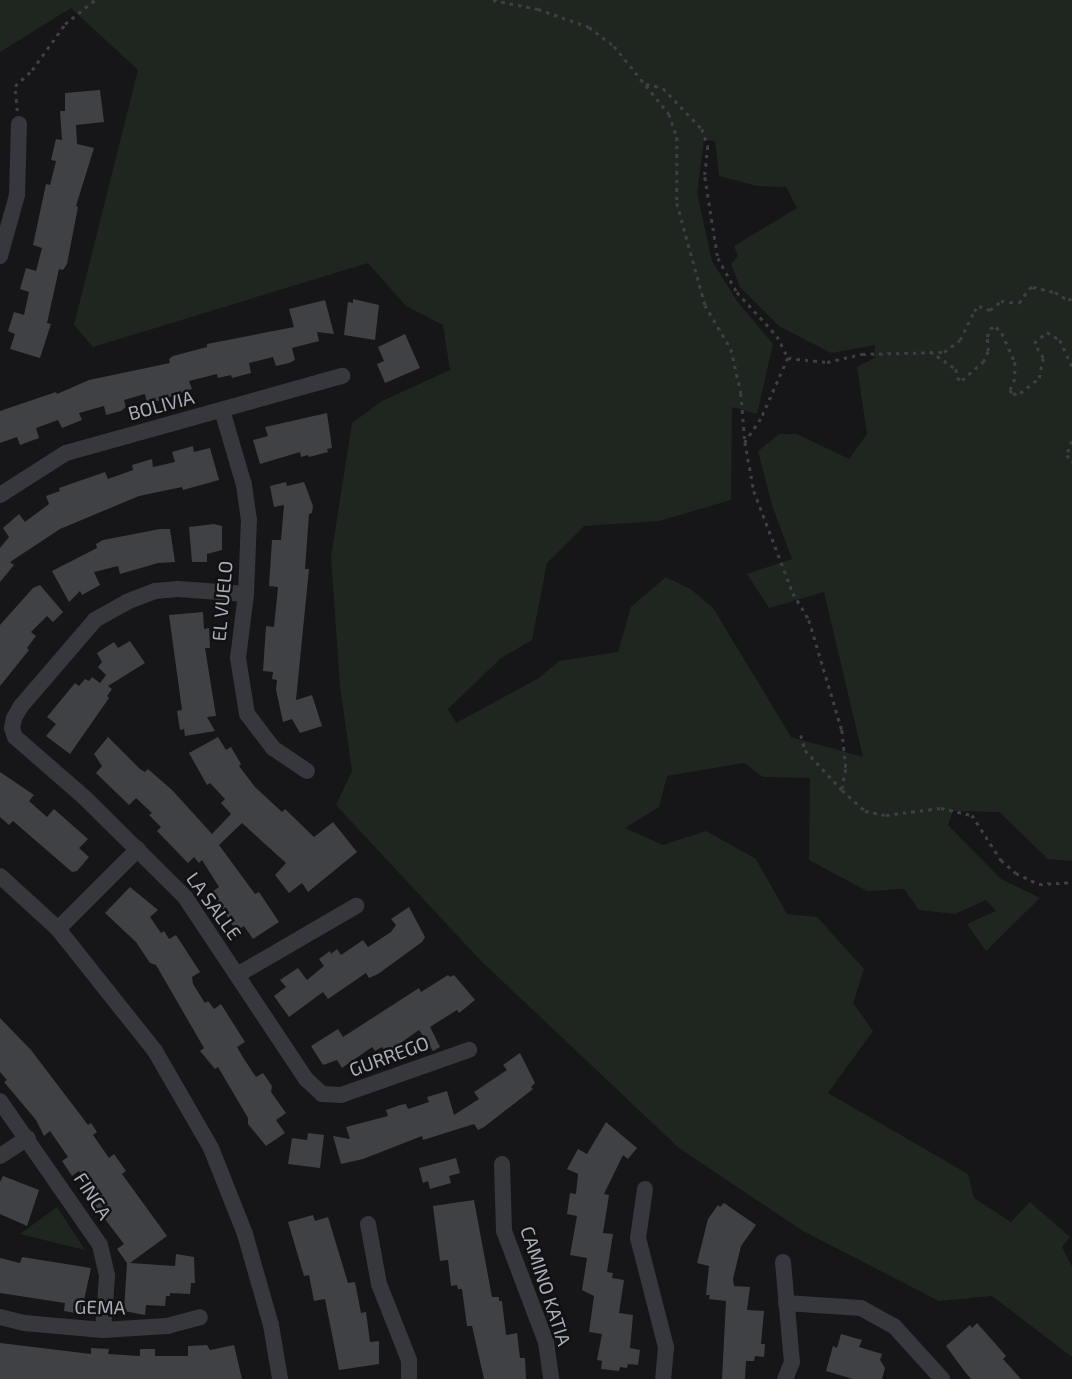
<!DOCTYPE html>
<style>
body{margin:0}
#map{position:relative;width:1072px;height:1379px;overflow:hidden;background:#161618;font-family:"Exo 2",sans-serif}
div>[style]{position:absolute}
.green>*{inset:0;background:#1e261f}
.building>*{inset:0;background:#404145}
.path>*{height:2.5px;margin-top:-1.25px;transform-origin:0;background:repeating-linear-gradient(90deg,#3d3f44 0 3.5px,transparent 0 8.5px)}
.minor>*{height:16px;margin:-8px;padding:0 8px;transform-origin:8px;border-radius:8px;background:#37383d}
span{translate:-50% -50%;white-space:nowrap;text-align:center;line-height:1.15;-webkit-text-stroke:5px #111113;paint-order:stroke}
.street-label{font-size:19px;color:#a8adb8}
</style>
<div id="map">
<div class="green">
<i style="clip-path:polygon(evenodd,0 0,1072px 0,1072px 861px,1048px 859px,999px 812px,953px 811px,948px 825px,1001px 879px,1040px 898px,986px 951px,967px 924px,996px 911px,986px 900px,955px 914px,919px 910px,904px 889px,867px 891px,809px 860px,810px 778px,763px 777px,744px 763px,667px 776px,659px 807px,625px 828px,663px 845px,706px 831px,756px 859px,787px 914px,817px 917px,864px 969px,853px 1003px,873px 1031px,828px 1093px,968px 1174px,974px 1198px,1011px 1222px,1030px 1202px,1070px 1237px,1062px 1247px,1072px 1267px,1072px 1357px,992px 1296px,939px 1301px,803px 1231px,679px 1148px,480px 960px,336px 805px,352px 771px,340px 686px,331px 557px,352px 423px,382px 401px,450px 370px,443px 325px,406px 306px,368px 263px,93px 347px,74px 325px,138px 70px,71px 8px,0 52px,0 0,704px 140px,715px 141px,719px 176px,757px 186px,786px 187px,797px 208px,734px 246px,738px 256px,731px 264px,740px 287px,779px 326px,831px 353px,875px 345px,874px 358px,857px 367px,867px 434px,849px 459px,797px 434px,779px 434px,758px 451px,772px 505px,792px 559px,747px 574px,769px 608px,824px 592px,863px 757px,791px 737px,713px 608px,692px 590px,666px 577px,631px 607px,618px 652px,559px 661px,539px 678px,456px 723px,448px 709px,501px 658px,532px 640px,547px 563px,584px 526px,659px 521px,731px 500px,732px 407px,757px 414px,773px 344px,737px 301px,712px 261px,697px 193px,704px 140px)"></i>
<i style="clip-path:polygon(57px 1207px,85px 1250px,20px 1234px)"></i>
</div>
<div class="building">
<i style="clip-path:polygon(100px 90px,104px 122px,76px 125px,77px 144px,94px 148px,76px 206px,78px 207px,67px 264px,63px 270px,59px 269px,47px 323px,51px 324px,40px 358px,10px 349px,15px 334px,8px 331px,14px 312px,24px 315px,29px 292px,20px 289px,26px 268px,36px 271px,42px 248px,33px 245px,46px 184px,50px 185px,56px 161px,51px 160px,56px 139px,62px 140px,60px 111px,65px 111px,65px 93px)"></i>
<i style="clip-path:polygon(353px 299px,379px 305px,375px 340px,344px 335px,348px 302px,353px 303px)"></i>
<i style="clip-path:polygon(325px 300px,334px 334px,317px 332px,319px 341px,292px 348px,295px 360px,289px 363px,276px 366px,273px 357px,249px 363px,251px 373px,232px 378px,231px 375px,218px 378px,217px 374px,189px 381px,192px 389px,162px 400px,147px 403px,145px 394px,124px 400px,126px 407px,121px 411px,106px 415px,104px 406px,79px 413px,82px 420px,62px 428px,58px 420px,36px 428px,39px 438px,20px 445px,17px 437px,0 443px,0 411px,56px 392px,57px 394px,89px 380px,170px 363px,169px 359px,173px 356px,207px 347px,207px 344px,294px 327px,289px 309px)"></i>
<i style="clip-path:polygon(405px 334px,420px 368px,385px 383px,377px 364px,384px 361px,378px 347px)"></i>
<i style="clip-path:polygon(327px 413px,332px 448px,327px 449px,328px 452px,309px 457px,308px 455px,301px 457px,300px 452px,260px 464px,253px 440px,268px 436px,265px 427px)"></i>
<i style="clip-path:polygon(193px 446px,194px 452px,210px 448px,219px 480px,183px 490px,182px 487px,139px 496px,60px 529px,10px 562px,14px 565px,0 582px,0 548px,9px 537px,3px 528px,19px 514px,25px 522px,49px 504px,46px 496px,60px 491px,59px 488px,105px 472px,108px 479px,133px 470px,132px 465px,152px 459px,153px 467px,175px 462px,172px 452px)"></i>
<i style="clip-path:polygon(286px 482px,287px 486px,304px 482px,313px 506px,312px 513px,309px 514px,305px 569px,309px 569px,296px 700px,312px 695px,322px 726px,300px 733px,292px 719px,283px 722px,276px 690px,277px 680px,272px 679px,273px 672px,263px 671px,266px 626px,274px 627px,278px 587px,269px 586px,272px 540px,281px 540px,284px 505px,274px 507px,270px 486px)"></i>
<i style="clip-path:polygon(214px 524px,222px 526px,222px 550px,207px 554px,207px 562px,192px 562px,189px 527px)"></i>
<i style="clip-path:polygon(160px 529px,170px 529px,175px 562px,158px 563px,120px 574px,118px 566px,94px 572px,100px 585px,82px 595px,80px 591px,69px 602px,52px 571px,97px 548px,96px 544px,103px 540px)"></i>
<i style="clip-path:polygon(40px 585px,63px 612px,53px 622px,47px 616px,31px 632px,36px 636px,27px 648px,29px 650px,0 686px,0 625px,33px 588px)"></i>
<i style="clip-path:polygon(203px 612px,204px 629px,209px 628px,210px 648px,205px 648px,216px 716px,207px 717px,215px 731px,185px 736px,184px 729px,180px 730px,177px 711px,182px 710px,169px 615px)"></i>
<i style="clip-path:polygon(130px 641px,145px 663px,108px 686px,112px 689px,107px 696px,109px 698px,70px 754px,46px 736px,56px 724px,47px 717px,75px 683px,79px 686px,85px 679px,89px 681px,92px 677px,100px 683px,106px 675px,98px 667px,102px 662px,97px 653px,114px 642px,118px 648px)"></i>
<i style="clip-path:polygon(108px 737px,140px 769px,145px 772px,148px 769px,173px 791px,212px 834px,231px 814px,221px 803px,225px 799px,210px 783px,207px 785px,189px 753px,218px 737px,226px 750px,231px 747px,241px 764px,239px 766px,255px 787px,282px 812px,285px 809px,314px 837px,333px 822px,357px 852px,308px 892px,302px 883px,289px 893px,275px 875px,286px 863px,242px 823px,219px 845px,255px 894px,259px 892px,279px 922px,253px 939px,244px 926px,236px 931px,212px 892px,219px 887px,202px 860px,199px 863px,194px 857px,188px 863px,157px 831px,161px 827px,149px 815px,152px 813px,136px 798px,129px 805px,96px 773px,102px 766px,94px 754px)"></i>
<i style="clip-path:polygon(0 772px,34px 795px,29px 801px,47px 817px,54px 809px,88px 839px,79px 848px,89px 857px,77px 871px,72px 872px,13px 821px,9px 825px,0 817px)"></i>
<i style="clip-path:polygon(130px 887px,158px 910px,150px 917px,161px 933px,164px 931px,169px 939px,176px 935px,200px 972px,192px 977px,193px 984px,205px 1003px,208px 1001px,214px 1009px,221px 1004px,245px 1042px,237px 1047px,244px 1059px,256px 1077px,263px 1073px,272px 1086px,271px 1092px,286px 1113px,276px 1120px,285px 1133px,266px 1146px,248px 1124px,248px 1118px,218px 1067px,215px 1069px,200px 1051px,204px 1048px,156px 965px,150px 963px,136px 942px,105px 913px)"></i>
<i style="clip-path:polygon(409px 907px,425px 937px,422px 942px,378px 974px,369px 978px,366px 973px,328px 999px,323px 992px,289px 1017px,274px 996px,286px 987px,280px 980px,298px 968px,307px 980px,324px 966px,319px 959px,330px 951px,331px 954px,337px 949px,341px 955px,363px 940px,368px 947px,391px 932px,396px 925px,391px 919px)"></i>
<i style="clip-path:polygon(448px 975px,450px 977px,454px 975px,475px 1000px,459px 1013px,457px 1010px,430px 1027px,440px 1047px,433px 1051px,419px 1030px,386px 1053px,382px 1047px,375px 1051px,372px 1047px,342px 1068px,337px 1060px,323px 1065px,311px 1046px,338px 1029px,343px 1037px,419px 988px,421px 992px)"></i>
<i style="clip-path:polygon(0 1018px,31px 1050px,82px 1117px,88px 1125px,91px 1123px,97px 1132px,93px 1135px,109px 1158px,114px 1154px,126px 1171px,122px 1174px,167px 1236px,130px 1263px,175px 1266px,176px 1254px,194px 1257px,195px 1283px,191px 1283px,190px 1294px,170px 1293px,170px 1296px,166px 1296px,165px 1306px,146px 1305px,145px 1315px,124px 1311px,127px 1263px,117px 1249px,124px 1244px,95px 1206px,101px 1202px,79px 1171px,72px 1176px,62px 1161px,68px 1157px,50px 1131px,44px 1136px,36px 1120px,4px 1082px,7px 1080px,0 1072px)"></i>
<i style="clip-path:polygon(520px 1053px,535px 1083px,531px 1087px,533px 1089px,484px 1127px,478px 1130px,474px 1124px,423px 1140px,422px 1136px,363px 1159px,341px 1164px,333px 1136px,350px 1139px,346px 1127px,388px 1116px,386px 1110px,400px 1105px,406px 1104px,408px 1109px,429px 1102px,427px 1097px,447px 1091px,454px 1115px,479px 1099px,474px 1092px,507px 1070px,503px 1065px)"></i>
<i style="clip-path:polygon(606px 1122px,637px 1148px,628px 1159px,623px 1155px,604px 1194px,609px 1195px,603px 1233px,613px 1234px,607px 1272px,613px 1273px,612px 1278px,624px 1280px,619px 1313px,633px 1315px,630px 1348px,640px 1350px,638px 1365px,628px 1364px,627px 1368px,620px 1367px,619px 1371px,601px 1369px,602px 1361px,597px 1360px,602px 1334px,589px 1332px,594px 1296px,582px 1290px,587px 1258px,570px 1255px,577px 1216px,567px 1214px,570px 1193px,576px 1194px,578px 1174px,567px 1169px,578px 1149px,587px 1154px)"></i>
<i style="clip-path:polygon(308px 1133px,324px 1135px,320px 1168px,288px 1164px,292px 1138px,307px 1140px)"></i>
<i style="clip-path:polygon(456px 1158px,460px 1173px,449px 1176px,451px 1183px,430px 1189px,428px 1181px,423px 1183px,419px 1168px)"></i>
<i style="clip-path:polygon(3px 1176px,39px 1190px,27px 1226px,0 1214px,0 1182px)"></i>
<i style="clip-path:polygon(474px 1200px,492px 1297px,499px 1297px,499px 1301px,502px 1301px,506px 1335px,517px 1333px,520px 1358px,525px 1358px,526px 1379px,484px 1379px,472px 1326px,467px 1326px,462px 1289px,458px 1289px,457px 1285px,451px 1286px,448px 1260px,440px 1261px,433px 1206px)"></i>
<i style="clip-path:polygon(724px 1203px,756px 1225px,741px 1246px,733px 1279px,734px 1286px,750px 1287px,747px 1310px,764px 1311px,761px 1344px,765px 1344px,764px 1357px,755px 1356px,754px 1361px,746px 1361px,745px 1379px,722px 1379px,726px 1301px,709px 1299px,710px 1295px,706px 1295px,709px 1266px,697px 1263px,708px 1219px,718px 1205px,720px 1207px)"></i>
<i style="clip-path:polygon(313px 1215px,315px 1221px,328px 1217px,348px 1283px,355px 1282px,361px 1313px,366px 1312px,370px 1342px,379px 1341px,379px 1364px,339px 1370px,325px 1299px,314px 1301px,309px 1275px,304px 1276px,288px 1222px)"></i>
<i style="clip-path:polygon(22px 1257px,91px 1268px,81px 1314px,64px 1311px,65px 1303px,0 1293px,0 1258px,20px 1263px)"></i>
<i style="clip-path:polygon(977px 1323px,1000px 1349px,1006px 1356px,1003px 1359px,1021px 1379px,971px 1379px,965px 1372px,946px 1346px,970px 1325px,972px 1328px)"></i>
<i style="clip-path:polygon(841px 1334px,862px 1340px,859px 1347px,882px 1354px,880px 1360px,885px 1368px,882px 1379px,853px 1379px,826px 1371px,833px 1346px,837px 1348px)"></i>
<i style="clip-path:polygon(0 1343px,91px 1354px,91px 1348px,109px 1349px,108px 1354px,140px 1356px,140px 1349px,155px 1349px,155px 1356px,188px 1356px,188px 1346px,207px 1345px,210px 1350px,234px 1345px,242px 1379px,0 1379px)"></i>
</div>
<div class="path">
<i style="left:493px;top:0;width:46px;rotate:11.3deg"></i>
<i style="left:538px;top:9px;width:54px;rotate:19.4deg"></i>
<i style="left:589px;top:27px;width:31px;rotate:37deg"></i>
<i style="left:614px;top:46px;width:87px;rotate:51deg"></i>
<i style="left:669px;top:114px;width:24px;rotate:71deg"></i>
<i style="left:677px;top:137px;width:66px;rotate:90deg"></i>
<i style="left:677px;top:203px;width:106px;rotate:74.6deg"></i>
<i style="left:705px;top:305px;width:51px;rotate:59.4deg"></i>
<i style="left:731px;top:349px;width:45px;rotate:77.2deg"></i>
<i style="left:741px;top:393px;width:49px;rotate:85.3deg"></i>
<i style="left:745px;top:442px;width:50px;rotate:79.6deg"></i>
<i style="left:754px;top:491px;width:109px;rotate:69.1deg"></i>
<i style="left:793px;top:593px;width:31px;rotate:59deg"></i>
<i style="left:809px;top:620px;width:115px;rotate:73.3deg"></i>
<i style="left:842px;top:730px;width:39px;rotate:84deg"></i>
<i style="left:846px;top:769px;width:21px;rotate:101deg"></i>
<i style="left:842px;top:790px;width:31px;rotate:42deg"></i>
<i style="left:865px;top:811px;width:21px;rotate:11deg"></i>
<i style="left:886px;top:815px;width:55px;rotate:-7.3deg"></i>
<i style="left:941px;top:808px;width:32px;rotate:13deg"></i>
<i style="left:972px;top:815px;width:54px;rotate:57.2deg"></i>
<i style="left:1001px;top:860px;width:20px;rotate:41deg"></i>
<i style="left:1016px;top:873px;width:25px;rotate:26deg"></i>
<i style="left:1039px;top:884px;width:33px;rotate:-3deg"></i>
<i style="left:646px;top:84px;width:17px;rotate:13deg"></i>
<i style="left:663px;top:88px;width:57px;rotate:46.4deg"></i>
<i style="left:702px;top:129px;width:18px;rotate:71deg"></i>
<i style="left:708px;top:146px;width:31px;rotate:96deg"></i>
<i style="left:705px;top:177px;width:82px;rotate:80.9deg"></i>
<i style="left:718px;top:258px;width:39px;rotate:61deg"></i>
<i style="left:737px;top:292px;width:59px;rotate:47.7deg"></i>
<i style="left:777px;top:336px;width:25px;rotate:63deg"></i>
<i style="left:788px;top:358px;width:67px;rotate:113.9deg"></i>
<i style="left:761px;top:419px;width:28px;rotate:125deg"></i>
<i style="left:17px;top:111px;width:25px;rotate:-95deg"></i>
<i style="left:15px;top:86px;width:23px;rotate:-43deg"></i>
<i style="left:32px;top:70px;width:57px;rotate:-54.3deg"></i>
<i style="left:65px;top:24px;width:38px;rotate:-39deg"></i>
<i style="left:930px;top:351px;width:32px;rotate:35deg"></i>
<i style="left:956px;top:369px;width:9px;rotate:84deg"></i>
<i style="left:957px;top:378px;width:5px;rotate:22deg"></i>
<i style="left:962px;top:380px;width:28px;rotate:-41deg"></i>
<i style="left:983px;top:362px;width:12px;rotate:-66deg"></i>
<i style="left:988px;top:351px;width:14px;rotate:-94deg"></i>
<i style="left:987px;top:337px;width:9px;rotate:-72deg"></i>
<i style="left:990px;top:328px;width:6px;rotate:-9deg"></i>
<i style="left:996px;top:327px;width:8px;rotate:45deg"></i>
<i style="left:1002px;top:333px;width:32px;rotate:66deg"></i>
<i style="left:1015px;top:362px;width:17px;rotate:90deg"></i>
<i style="left:1015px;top:379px;width:12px;rotate:114deg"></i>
<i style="left:1010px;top:390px;width:5px;rotate:53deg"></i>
<i style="left:1013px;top:394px;width:7px;rotate:-8deg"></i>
<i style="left:1020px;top:393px;width:24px;rotate:-38deg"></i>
<i style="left:1039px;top:378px;width:20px;rotate:-79deg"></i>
<i style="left:1043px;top:358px;width:17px;rotate:-121deg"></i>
<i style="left:1034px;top:343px;width:17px;rotate:-40deg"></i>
<i style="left:1047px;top:332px;width:15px;rotate:32deg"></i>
<i style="left:1060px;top:340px;width:29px;rotate:65deg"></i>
<i style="left:788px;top:358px;width:39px;rotate:6deg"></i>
<i style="left:827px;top:362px;width:36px;rotate:-13deg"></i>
<i style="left:862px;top:354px;width:82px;rotate:-1.4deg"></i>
<i style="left:944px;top:352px;width:20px;rotate:-37deg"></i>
<i style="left:960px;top:340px;width:32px;rotate:-64deg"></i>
<i style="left:974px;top:311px;width:7px;rotate:-45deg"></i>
<i style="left:979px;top:306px;width:12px;rotate:20deg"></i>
<i style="left:990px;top:310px;width:14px;rotate:-39deg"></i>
<i style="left:1001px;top:301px;width:18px;rotate:6deg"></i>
<i style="left:1019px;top:303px;width:18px;rotate:-56deg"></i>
<i style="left:1029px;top:288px;width:4px;rotate:-14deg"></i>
<i style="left:1033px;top:287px;width:23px;rotate:13deg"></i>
<i style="left:1055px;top:292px;width:15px;rotate:32deg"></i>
<i style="left:1068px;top:300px;width:4px;rotate:-27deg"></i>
<i style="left:1072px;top:441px;width:15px;rotate:110deg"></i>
<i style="left:1067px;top:455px;width:9px;rotate:54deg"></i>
<i style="left:801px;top:735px;width:16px;rotate:75deg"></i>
<i style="left:805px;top:750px;width:54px;rotate:47.2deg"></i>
</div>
<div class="minor">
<i style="left:0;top:256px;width:63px;rotate:-74.4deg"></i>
<i style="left:17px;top:195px;width:71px;rotate:-88.4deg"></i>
<i style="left:222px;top:410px;width:78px;rotate:73.7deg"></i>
<i style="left:244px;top:485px;width:34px;rotate:82deg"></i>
<i style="left:249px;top:519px;width:75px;rotate:92.3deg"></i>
<i style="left:246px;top:594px;width:64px;rotate:97.1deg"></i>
<i style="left:238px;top:658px;width:57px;rotate:80.9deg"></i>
<i style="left:247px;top:714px;width:43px;rotate:52.6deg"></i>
<i style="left:273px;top:748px;width:41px;rotate:34.1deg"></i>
<i style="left:0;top:495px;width:78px;rotate:-32.5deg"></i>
<i style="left:66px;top:453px;width:287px;rotate:-15.6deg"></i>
<i style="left:246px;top:594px;width:68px;rotate:-175.8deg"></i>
<i style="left:178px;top:589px;width:23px;rotate:175deg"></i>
<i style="left:155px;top:591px;width:30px;rotate:159deg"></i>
<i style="left:127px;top:602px;width:37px;rotate:151deg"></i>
<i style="left:95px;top:620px;width:113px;rotate:130.7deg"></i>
<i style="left:21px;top:706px;width:14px;rotate:120deg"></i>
<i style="left:14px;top:718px;width:10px;rotate:101deg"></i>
<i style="left:12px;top:728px;width:9px;rotate:72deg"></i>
<i style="left:15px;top:737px;width:91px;rotate:41deg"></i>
<i style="left:84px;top:797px;width:142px;rotate:44.7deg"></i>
<i style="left:185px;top:897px;width:219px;rotate:56.4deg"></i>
<i style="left:306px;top:1079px;width:22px;rotate:43deg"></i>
<i style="left:322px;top:1094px;width:19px;rotate:3deg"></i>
<i style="left:341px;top:1095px;width:136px;rotate:-19.4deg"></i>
<i style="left:0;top:876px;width:79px;rotate:42.4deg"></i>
<i style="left:58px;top:929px;width:156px;rotate:51.5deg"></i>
<i style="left:155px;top:1051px;width:112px;rotate:60deg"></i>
<i style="left:211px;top:1148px;width:92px;rotate:68.4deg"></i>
<i style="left:245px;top:1234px;width:95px;rotate:74.1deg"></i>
<i style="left:271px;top:1325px;width:55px;rotate:80.5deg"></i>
<i style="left:58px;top:929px;width:113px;rotate:-45deg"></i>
<i style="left:237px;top:975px;width:138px;rotate:-30.1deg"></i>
<i style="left:0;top:1101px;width:175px;rotate:55.2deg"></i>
<i style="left:100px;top:1245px;width:32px;rotate:77deg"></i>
<i style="left:107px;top:1276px;width:54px;rotate:94.2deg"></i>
<i style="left:0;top:1156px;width:33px;rotate:-33deg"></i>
<i style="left:502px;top:1164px;width:67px;rotate:88.3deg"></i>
<i style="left:504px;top:1231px;width:119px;rotate:69.3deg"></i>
<i style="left:546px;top:1342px;width:37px;rotate:82deg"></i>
<i style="left:645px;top:1189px;width:49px;rotate:98.1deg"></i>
<i style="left:638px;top:1238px;width:113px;rotate:75.6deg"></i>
<i style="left:666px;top:1347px;width:32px;rotate:95deg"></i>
<i style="left:368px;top:1224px;width:61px;rotate:79.6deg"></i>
<i style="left:379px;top:1284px;width:82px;rotate:68.5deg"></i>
<i style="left:409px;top:1360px;width:19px;rotate:90deg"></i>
<i style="left:783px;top:1262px;width:100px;rotate:84.9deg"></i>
<i style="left:792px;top:1362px;width:18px;rotate:112deg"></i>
<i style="left:786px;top:1303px;width:75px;rotate:3.8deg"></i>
<i style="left:861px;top:1308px;width:38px;rotate:29deg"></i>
<i style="left:894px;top:1326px;width:72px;rotate:47.8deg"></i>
<i style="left:0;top:1317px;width:25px;rotate:14deg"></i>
<i style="left:24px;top:1323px;width:79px;rotate:5.1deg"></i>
<i style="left:103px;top:1330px;width:64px;rotate:-3.6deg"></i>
<i style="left:167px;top:1326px;width:34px;rotate:-15deg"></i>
</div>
<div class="street-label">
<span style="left:161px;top:405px;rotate:-15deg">BOLIVIA</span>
<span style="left:222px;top:601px;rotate:-85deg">EL VUELO</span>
<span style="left:214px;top:906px;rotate:54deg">LA SALLE</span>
<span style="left:389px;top:1056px;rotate:-20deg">GURREGO</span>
<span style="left:93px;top:1196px;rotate:57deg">FINCA</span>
<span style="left:546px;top:1286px;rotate:72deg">CAMINO KATIA</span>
<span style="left:100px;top:1307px;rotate:1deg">GEMA</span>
</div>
</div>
